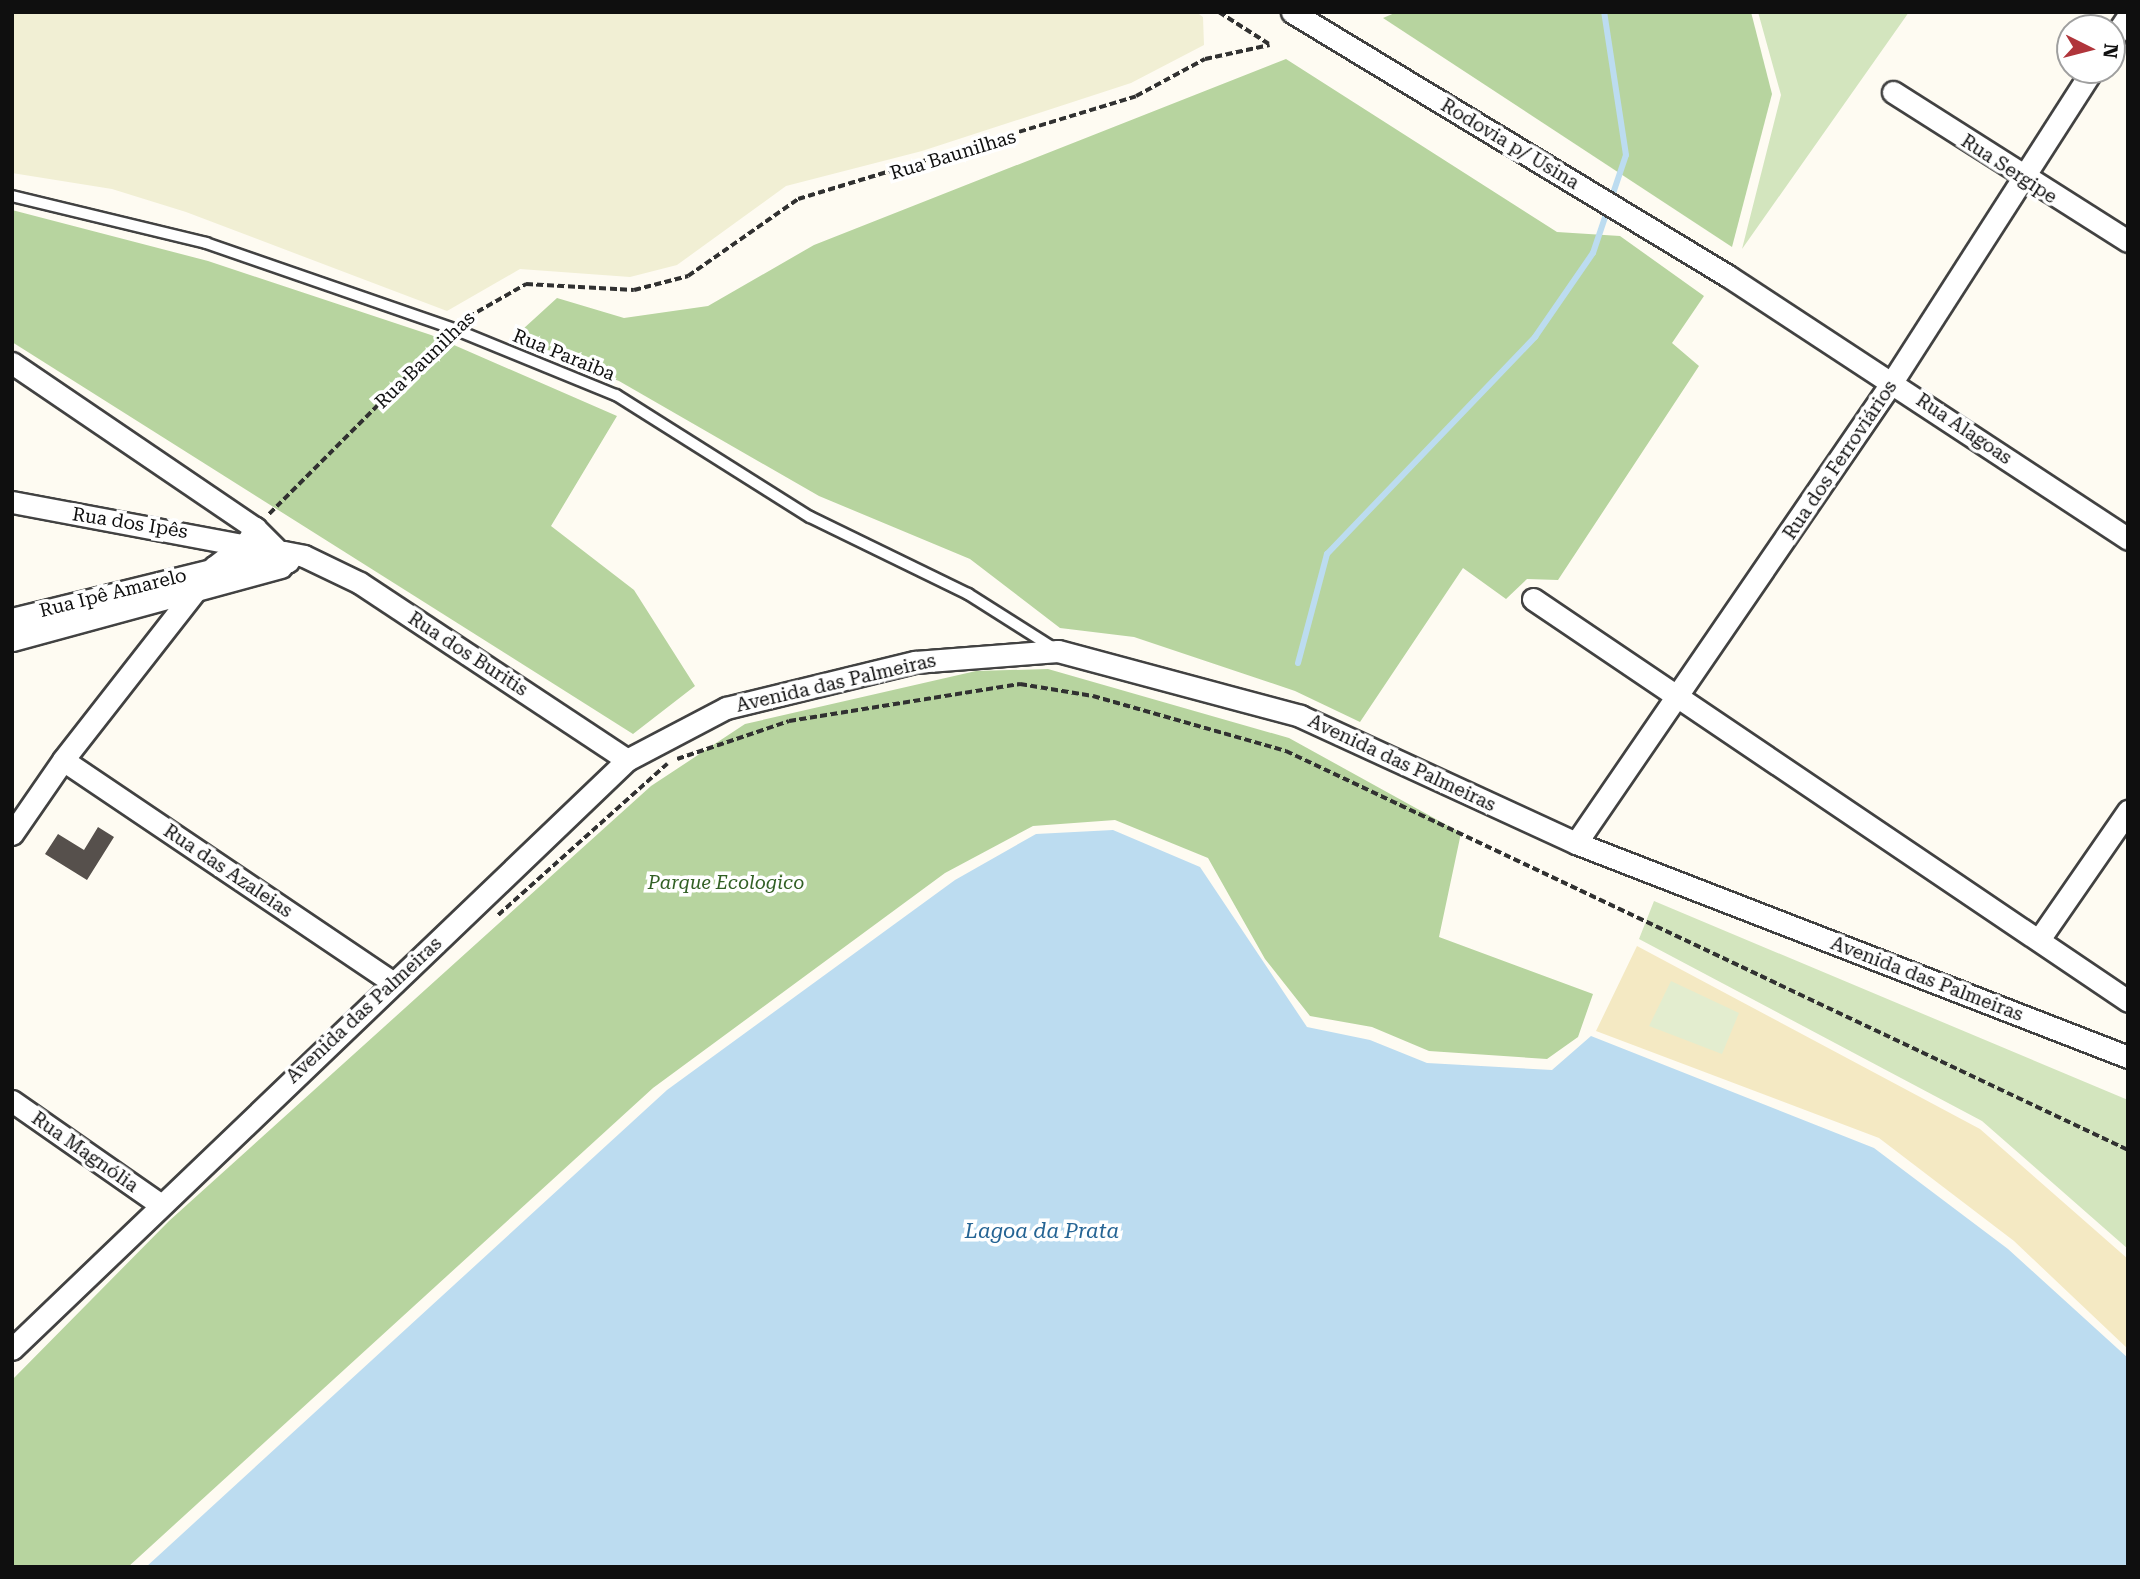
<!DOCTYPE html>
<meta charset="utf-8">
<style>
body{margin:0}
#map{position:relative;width:2140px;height:1579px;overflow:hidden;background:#fefbf2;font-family:"Roboto Serif",serif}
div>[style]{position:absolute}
.farmland>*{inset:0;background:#f1efd4}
.green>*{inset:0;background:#d3e5be}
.forest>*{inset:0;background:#b7d49f}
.sand>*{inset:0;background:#f4e9c3}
.pitch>*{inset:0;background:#e3edcf}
.water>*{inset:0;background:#bcdcf0}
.stream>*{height:6px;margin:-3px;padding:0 3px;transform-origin:3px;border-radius:3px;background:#bcdcf0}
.building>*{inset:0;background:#56504c}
.path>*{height:3.5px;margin-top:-1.75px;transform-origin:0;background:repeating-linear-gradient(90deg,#313131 0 7px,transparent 0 10.5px)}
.roads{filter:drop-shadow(2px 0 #424242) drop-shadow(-2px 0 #424242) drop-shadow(0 2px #424242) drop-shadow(0 -2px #424242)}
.lane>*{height:10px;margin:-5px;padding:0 5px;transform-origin:5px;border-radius:5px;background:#fff}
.street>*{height:21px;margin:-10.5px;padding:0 10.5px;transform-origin:10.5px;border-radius:10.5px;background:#fff}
span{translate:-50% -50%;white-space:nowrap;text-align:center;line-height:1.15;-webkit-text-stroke:7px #fff;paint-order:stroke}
.street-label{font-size:19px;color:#0f0f0f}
.park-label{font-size:19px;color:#326025;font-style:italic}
.water-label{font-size:21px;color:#256494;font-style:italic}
.frame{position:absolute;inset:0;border:14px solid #0f0f0f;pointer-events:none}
.north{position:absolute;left:2056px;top:14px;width:70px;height:70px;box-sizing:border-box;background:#fff;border:2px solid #9f9f9f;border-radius:50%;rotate:96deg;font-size:19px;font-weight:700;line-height:28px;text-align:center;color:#0f0f0f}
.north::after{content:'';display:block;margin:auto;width:24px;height:32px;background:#b0353b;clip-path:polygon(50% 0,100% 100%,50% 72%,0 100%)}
</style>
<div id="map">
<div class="farmland">
<i style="clip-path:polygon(12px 12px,1196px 12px,1203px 17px,1204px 45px,1131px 83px,922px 151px,786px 186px,677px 265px,630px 277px,520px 269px,447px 311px,186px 212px,112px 189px,12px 173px)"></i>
</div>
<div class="green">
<i style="clip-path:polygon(1758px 12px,1909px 12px,1742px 249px,1781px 95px)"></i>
<i style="clip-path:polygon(1654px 901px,2128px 1100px,2128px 1249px,1982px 1121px,1639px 939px)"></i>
</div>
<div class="forest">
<i style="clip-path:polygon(1397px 12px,1751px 12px,1772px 94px,1732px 247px,1383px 18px)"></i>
<i style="clip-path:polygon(1286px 59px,1557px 232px,1620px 236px,1704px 296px,1672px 343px,1699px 366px,1558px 580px,1527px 579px,1506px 599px,1463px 568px,1360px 722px,1295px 691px,1134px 637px,1060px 628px,970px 559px,819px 496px,619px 381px,511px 340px,557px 298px,624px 318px,708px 306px,814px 245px)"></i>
<i style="clip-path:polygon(12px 210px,208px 261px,431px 335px,617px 416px,551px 526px,634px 590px,695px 686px,633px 734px,12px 342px)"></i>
<i style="clip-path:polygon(1048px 669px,1289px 738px,1461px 833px,1439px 937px,1593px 994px,1578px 1037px,1547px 1059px,1429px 1051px,1372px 1027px,1310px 1016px,1265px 959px,1208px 858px,1115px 820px,1033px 826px,945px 873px,653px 1088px,128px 1567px,12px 1567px,12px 1380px,169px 1221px,651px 786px,745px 724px,976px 671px)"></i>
</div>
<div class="sand">
<i style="clip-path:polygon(1637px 946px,1980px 1129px,2128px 1259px,2128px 1349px,2014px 1241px,1879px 1138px,1596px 1031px)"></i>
</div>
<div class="pitch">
<i style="clip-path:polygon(1671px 981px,1739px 1013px,1722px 1054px,1649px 1026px)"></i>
</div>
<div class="water">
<i style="clip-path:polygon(1113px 830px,1200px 867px,1307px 1027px,1370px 1040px,1427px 1063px,1552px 1070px,1591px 1036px,1874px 1148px,2008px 1249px,2128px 1358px,2128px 1567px,146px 1567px,667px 1090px,955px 880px,1036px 834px)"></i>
</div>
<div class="stream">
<i style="left:1298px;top:663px;width:113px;rotate:-75.1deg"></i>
<i style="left:1327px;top:554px;width:301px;rotate:-46.2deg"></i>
<i style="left:1535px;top:337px;width:102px;rotate:-55.4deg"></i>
<i style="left:1593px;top:253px;width:103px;rotate:-71.4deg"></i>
<i style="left:1626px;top:155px;width:145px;rotate:-98.7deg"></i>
</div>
<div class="building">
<i style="clip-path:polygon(98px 827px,114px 837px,87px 880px,45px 854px,58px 834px,84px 850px)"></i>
</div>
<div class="path">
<i style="left:1219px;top:12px;width:59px;rotate:32.6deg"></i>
<i style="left:468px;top:317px;width:67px;rotate:-29.6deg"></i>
<i style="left:526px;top:284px;width:108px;rotate:3.2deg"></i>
<i style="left:634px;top:290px;width:56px;rotate:-14.5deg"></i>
<i style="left:688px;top:276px;width:134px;rotate:-35deg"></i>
<i style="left:798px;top:199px;width:353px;rotate:-16.9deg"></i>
<i style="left:1136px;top:96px;width:78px;rotate:-28.2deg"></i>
<i style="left:1205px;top:59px;width:66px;rotate:-12.2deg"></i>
<i style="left:269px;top:514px;width:245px;rotate:-45deg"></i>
<i style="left:677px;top:759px;width:118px;rotate:-18.7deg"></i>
<i style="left:789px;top:721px;width:234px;rotate:-9.1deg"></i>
<i style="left:1020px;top:684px;width:74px;rotate:9.3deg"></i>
<i style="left:1093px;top:696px;width:201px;rotate:15.9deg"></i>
<i style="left:1286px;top:751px;width:932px;rotate:25.35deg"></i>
<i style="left:498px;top:915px;width:227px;rotate:-41.8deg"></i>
</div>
<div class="roads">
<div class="lane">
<i style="left:12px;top:196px;width:200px;rotate:13.6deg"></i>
<i style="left:206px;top:243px;width:262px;rotate:19.1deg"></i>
<i style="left:454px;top:329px;width:175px;rotate:22.2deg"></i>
<i style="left:616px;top:395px;width:229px;rotate:32.2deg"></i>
<i style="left:810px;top:517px;width:176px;rotate:26deg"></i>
<i style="left:968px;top:594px;width:103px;rotate:32.3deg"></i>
</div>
<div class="street">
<i style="left:1292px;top:12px;width:510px;rotate:31.2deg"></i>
<i style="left:1728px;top:276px;width:479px;rotate:33.3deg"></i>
<i style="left:2112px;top:40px;width:29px;rotate:-56deg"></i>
<i style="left:1893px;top:92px;width:278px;rotate:32.4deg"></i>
<i style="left:12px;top:363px;width:294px;rotate:34.2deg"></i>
<i style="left:255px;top:528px;width:47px;rotate:45deg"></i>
<i style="left:12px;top:502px;width:245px;rotate:10.6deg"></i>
<i style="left:1533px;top:599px;width:718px;rotate:34.04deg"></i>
<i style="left:12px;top:619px;width:280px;rotate:-13.8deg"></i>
<i style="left:284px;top:552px;width:20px;rotate:11deg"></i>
<i style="left:304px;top:556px;width:62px;rotate:25.7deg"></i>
<i style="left:360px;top:583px;width:320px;rotate:33.5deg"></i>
<i style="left:12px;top:640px;width:279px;rotate:-15.2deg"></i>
<i style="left:63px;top:760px;width:399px;rotate:34deg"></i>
<i style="left:12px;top:834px;width:90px;rotate:-55.4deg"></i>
<i style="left:63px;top:760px;width:245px;rotate:-52deg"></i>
<i style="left:214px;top:567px;width:43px;rotate:-37.4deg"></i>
<i style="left:248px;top:541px;width:15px;rotate:-62deg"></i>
<i style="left:1576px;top:843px;width:559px;rotate:-55.57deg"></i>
<i style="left:1892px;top:382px;width:371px;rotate:-57.3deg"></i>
<i style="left:2040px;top:938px;width:155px;rotate:-55.3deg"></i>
<i style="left:12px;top:1101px;width:178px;rotate:34.9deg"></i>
<i style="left:12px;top:1349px;width:852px;rotate:-43.76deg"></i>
<i style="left:627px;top:760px;width:112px;rotate:-27.7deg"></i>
<i style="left:726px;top:708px;width:195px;rotate:-13.7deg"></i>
<i style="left:915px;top:662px;width:143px;rotate:-4.4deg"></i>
<i style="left:1058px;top:651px;width:251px;rotate:15deg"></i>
<i style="left:1300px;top:716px;width:304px;rotate:24.7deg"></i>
<i style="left:1576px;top:843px;width:592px;rotate:21.19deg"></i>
</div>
</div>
<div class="street-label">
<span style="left:1510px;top:144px;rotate:31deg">Rodovia p/ Usina</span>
<span style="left:953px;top:155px;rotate:-17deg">Rua Baunilhas</span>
<span style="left:2009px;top:169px;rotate:33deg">Rua Sergipe</span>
<span style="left:564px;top:355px;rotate:22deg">Rua Paraiba</span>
<span style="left:425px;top:360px;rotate:-44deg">Rua Baunilhas</span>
<span style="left:1964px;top:429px;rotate:34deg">Rua Alagoas</span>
<span style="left:1840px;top:460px;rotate:-56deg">Rua dos Ferroviários</span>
<span style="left:130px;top:523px;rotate:9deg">Rua dos Ipês</span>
<span style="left:113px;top:593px;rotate:-14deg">Rua Ipê Amarelo</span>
<span style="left:468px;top:654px;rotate:33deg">Rua dos Buritis</span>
<span style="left:836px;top:683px;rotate:-13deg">Avenida das Palmeiras</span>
<span style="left:1402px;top:763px;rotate:25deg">Avenida das Palmeiras</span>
<span style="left:228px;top:871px;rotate:34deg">Rua das Azaleias</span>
<span style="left:1927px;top:979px;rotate:21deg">Avenida das Palmeiras</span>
<span style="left:364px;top:1010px;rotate:-43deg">Avenida das Palmeiras</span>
<span style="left:85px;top:1152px;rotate:35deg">Rua Magnólia</span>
</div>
<div class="park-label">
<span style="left:726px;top:883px">Parque Ecologico</span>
</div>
<div class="water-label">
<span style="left:1042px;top:1231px">Lagoa da Prata</span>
</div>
<div class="frame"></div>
<div class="north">N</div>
</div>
